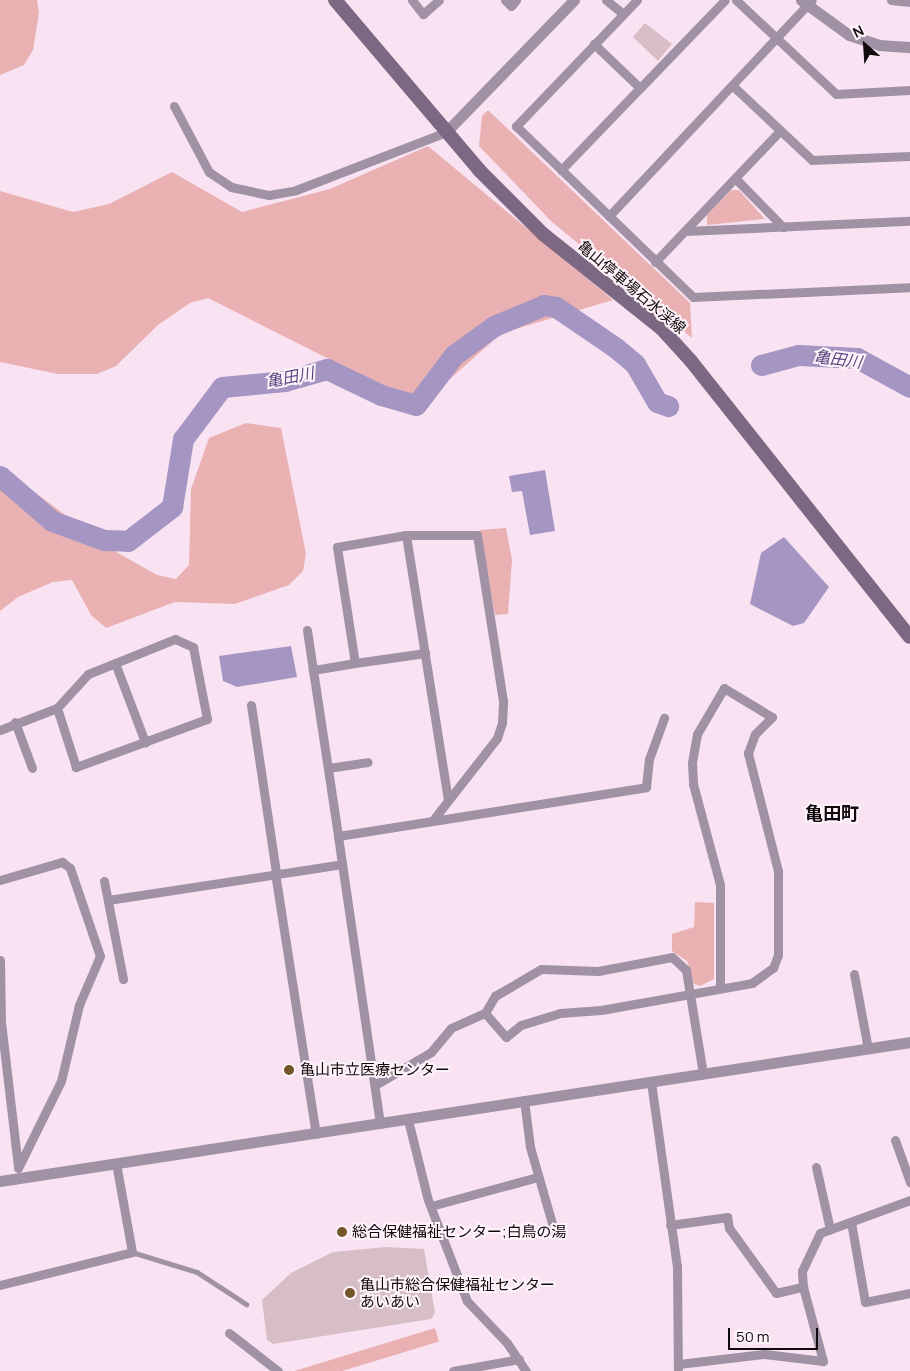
<!DOCTYPE html>
<meta charset="utf-8">
<style>
body{margin:0}
#map{position:relative;width:910px;height:1371px;overflow:hidden;background:#f9e3f2;font-family:Manrope,"Noto Sans JP",sans-serif}
div>[style]{position:absolute}
.green>*{inset:0;background:#eab1b3;transform-origin:0 0}
.water>*{inset:0;background:#a495c3}
.river>*{height:21px;margin:-10.5px;padding:0 10.5px;transform-origin:10.5px;border-radius:10.5px;background:#a495c3}
.building>*{inset:0;background:#d7bdc5}
.service>*{height:4.5px;margin:-2.25px;padding:0 2.25px;transform-origin:2.25px;border-radius:2.25px;background:#a092a4}
.minor>*{height:9px;margin:-4.5px;padding:0 4.5px;transform-origin:4.5px;border-radius:4.5px;background:#a092a4}
.tertiary>*{height:11px;margin:-5.5px;padding:0 5.5px;transform-origin:5.5px;border-radius:5.5px;background:#a092a4}
.secondary>*{height:14px;margin:-7px;padding:0 7px;transform-origin:7px;border-radius:7px;background:#7c6882}
.dots>*{width:14px;height:14px;translate:-50% -50%;box-sizing:border-box;border:2px solid #fef4fa;border-radius:50%}
span{translate:-50% -50%;white-space:nowrap;text-align:center;line-height:1.15;-webkit-text-stroke:4px #fef4fa;paint-order:stroke}
.street-label{font-size:15px;color:#10090e}
.poi-label{font-size:15px;color:#10090e}
.left{translate:0 -50%;text-align:left}
.water-label{font-size:16px;color:#5c4682;font-style:italic}
.quarter-label{font-size:18px;color:#10090e;font-weight:700}
.north{position:absolute;left:840px;top:20px;width:50px;height:50px;-webkit-text-stroke:4px #fef4fa;paint-order:stroke;rotate:334deg;font-size:14px;font-weight:700;line-height:20px;text-align:center;color:#10090e}
.north::after{content:'';display:block;margin:auto;width:18px;height:22px;background:#10090e;clip-path:polygon(50% 0,100% 100%,50% 72%,0 100%)}
.scale{position:absolute;left:728px;top:1328px;width:90px;height:22px;box-sizing:border-box;border:2px solid #10090e;border-top:0;padding-left:6px;font-size:15px;line-height:18px;white-space:nowrap;color:#10090e;-webkit-text-stroke:4px #fef4fa;paint-order:stroke}
</style>
<div id="map">
<div class="green">
<i style="clip-path:polygon(0 0,37px 0,39px 13px,33px 50px,24px 65px,0 75px)"></i>
<i style="clip-path:polygon(488px 110px,690px 303px,692px 338px,551px 221px,479px 146px,482px 116px)"></i>
<i style="clip-path:polygon(428px 146px,613px 300px,502px 333px,443px 385px,409px 401px,390px 402px,327px 358px,208px 298px,190px 303px,158px 325px,116px 366px,97px 374px,58px 374px,0 362px,0 191px,73px 212px,109px 204px,172px 172px,242px 212px,330px 189px)"></i>
<i style="clip-path:polygon(731px 190px,739px 190px,765px 219px,707px 225px,707px 215px)"></i>
<i style="clip-path:polygon(246px 423px,281px 428px,306px 554px,303px 571px,289px 585px,235px 604px,175px 602px,106px 628px,91px 615px,72px 580px,53px 582px,18px 597px,0 611px,0 466px,109px 548px,157px 575px,176px 579px,189px 565px,191px 489px,209px 438px)"></i>
<i style="clip-path:polygon(506px 528px,512px 560px,508px 614px,495px 615px,480px 530px)"></i>
<i style="clip-path:polygon(695px 902px,714px 903px,714px 979px,700px 986px,694px 984px,687px 961px,672px 951px,672px 934px,694px 927px)"></i>
<i style="left:435px;top:1328px;width:14px;height:165px;rotate:73deg"></i>
</div>
<div class="water">
<i style="clip-path:polygon(545px 470px,555px 531px,530px 535px,522px 491px,512px 492px,509px 476px)"></i>
<i style="clip-path:polygon(784px 537px,829px 587px,804px 623px,793px 626px,750px 604px,761px 553px)"></i>
<i style="clip-path:polygon(291px 646px,297px 677px,237px 687px,223px 681px,219px 656px)"></i>
</div>
<div class="river">
<i style="left:761px;top:365px;width:39px;rotate:-15deg"></i>
<i style="left:799px;top:355px;width:58px;rotate:3deg"></i>
<i style="left:857px;top:358px;width:60px;rotate:28.7deg"></i>
<i style="left:0;top:476px;width:69px;rotate:40.9deg"></i>
<i style="left:52px;top:521px;width:55px;rotate:20.1deg"></i>
<i style="left:104px;top:540px;width:24px;rotate:2deg"></i>
<i style="left:128px;top:541px;width:56px;rotate:-37.7deg"></i>
<i style="left:172px;top:507px;width:69px;rotate:-80.8deg"></i>
<i style="left:183px;top:439px;width:65px;rotate:-53.1deg"></i>
<i style="left:222px;top:387px;width:63px;rotate:-5.4deg"></i>
<i style="left:285px;top:381px;width:44px;rotate:-15.9deg"></i>
<i style="left:327px;top:369px;width:60px;rotate:25.7deg"></i>
<i style="left:381px;top:395px;width:36px;rotate:16deg"></i>
<i style="left:416px;top:405px;width:63px;rotate:-52.8deg"></i>
<i style="left:454px;top:355px;width:49px;rotate:-35.9deg"></i>
<i style="left:494px;top:326px;width:54px;rotate:-22.8deg"></i>
<i style="left:544px;top:305px;width:12px;rotate:9deg"></i>
<i style="left:556px;top:307px;width:73px;rotate:34.3deg"></i>
<i style="left:616px;top:348px;width:25px;rotate:40deg"></i>
<i style="left:635px;top:364px;width:44px;rotate:59.9deg"></i>
<i style="left:657px;top:402px;width:12px;rotate:20deg"></i>
</div>
<div class="building">
<i style="clip-path:polygon(645px 23px,672px 44px,658px 61px,633px 37px)"></i>
<i style="clip-path:polygon(386px 1247px,424px 1249px,435px 1313px,431px 1319px,273px 1344px,267px 1340px,262px 1300px,291px 1273px,333px 1252px)"></i>
</div>
<div class="service">
<i style="left:132px;top:1252px;width:68px;rotate:17.1deg"></i>
<i style="left:197px;top:1272px;width:59px;rotate:33.1deg"></i>
</div>
<div class="minor">
<i style="left:412px;top:0;width:18px;rotate:52deg"></i>
<i style="left:423px;top:14px;width:21px;rotate:-41deg"></i>
<i style="left:505px;top:0;width:8px;rotate:45deg"></i>
<i style="left:511px;top:6px;width:8px;rotate:-50deg"></i>
<i style="left:606px;top:0;width:22px;rotate:39deg"></i>
<i style="left:637px;top:0;width:175px;rotate:133.8deg"></i>
<i style="left:516px;top:126px;width:246px;rotate:44deg"></i>
<i style="left:693px;top:297px;width:217px;rotate:-2.6deg"></i>
<i style="left:736px;top:0;width:137px;rotate:43.2deg"></i>
<i style="left:836px;top:94px;width:74px;rotate:-3.1deg"></i>
<i style="left:891px;top:0;width:19px;rotate:6deg"></i>
<i style="left:734px;top:87px;width:107px;rotate:43.1deg"></i>
<i style="left:812px;top:160px;width:98px;rotate:-2.3deg"></i>
<i style="left:640px;top:88px;width:122px;rotate:-46deg"></i>
<i style="left:174px;top:106px;width:75px;rotate:62.1deg"></i>
<i style="left:209px;top:172px;width:27px;rotate:34deg"></i>
<i style="left:231px;top:187px;width:39px;rotate:12deg"></i>
<i style="left:269px;top:195px;width:27px;rotate:-10deg"></i>
<i style="left:296px;top:190px;width:161px;rotate:-21.1deg"></i>
<i style="left:561px;top:170px;width:114px;rotate:-46.1deg"></i>
<i style="left:640px;top:88px;width:64px;rotate:-136.3deg"></i>
<i style="left:735px;top:178px;width:69px;rotate:45.6deg"></i>
<i style="left:609px;top:216px;width:296px;rotate:-46.8deg"></i>
<i style="left:686px;top:231px;width:224px;rotate:-2.6deg"></i>
<i style="left:655px;top:262px;width:180px;rotate:-46.4deg"></i>
<i style="left:406px;top:535px;width:268px;rotate:81deg"></i>
<i style="left:307px;top:630px;width:40px;rotate:81.5deg"></i>
<i style="left:115px;top:663px;width:85px;rotate:69.2deg"></i>
<i style="left:355px;top:663px;width:71px;rotate:-8.1deg"></i>
<i style="left:251px;top:705px;width:170px;rotate:81.5deg"></i>
<i style="left:15px;top:722px;width:49px;rotate:69.7deg"></i>
<i style="left:0;top:730px;width:61px;rotate:-21.1deg"></i>
<i style="left:57px;top:708px;width:46px;rotate:-47.6deg"></i>
<i style="left:88px;top:674px;width:94px;rotate:-21.9deg"></i>
<i style="left:175px;top:639px;width:20px;rotate:24deg"></i>
<i style="left:193px;top:647px;width:73px;rotate:79deg"></i>
<i style="left:207px;top:719px;width:140px;rotate:159.9deg"></i>
<i style="left:76px;top:767px;width:62px;rotate:-107.9deg"></i>
<i style="left:328px;top:768px;width:40px;rotate:-8.5deg"></i>
<i style="left:433px;top:820px;width:104px;rotate:-52deg"></i>
<i style="left:497px;top:738px;width:16px;rotate:-72deg"></i>
<i style="left:502px;top:723px;width:22px;rotate:-87deg"></i>
<i style="left:503px;top:701px;width:168px;rotate:-98.9deg"></i>
<i style="left:477px;top:535px;width:71px;rotate:180deg"></i>
<i style="left:406px;top:535px;width:70px;rotate:170.1deg"></i>
<i style="left:337px;top:547px;width:117px;rotate:81.2deg"></i>
<i style="left:355px;top:663px;width:43px;rotate:170.5deg"></i>
<i style="left:313px;top:670px;width:168px;rotate:81.4deg"></i>
<i style="left:338px;top:836px;width:312px;rotate:-9deg"></i>
<i style="left:646px;top:787px;width:28px;rotate:-84deg"></i>
<i style="left:649px;top:759px;width:44px;rotate:-69.9deg"></i>
<i style="left:338px;top:836px;width:291px;rotate:81.7deg"></i>
<i style="left:275px;top:873px;width:264px;rotate:81.1deg"></i>
<i style="left:0;top:880px;width:65px;rotate:-16.2deg"></i>
<i style="left:62px;top:862px;width:10px;rotate:37deg"></i>
<i style="left:70px;top:868px;width:93px;rotate:71.2deg"></i>
<i style="left:100px;top:956px;width:53px;rotate:113.2deg"></i>
<i style="left:79px;top:1005px;width:78px;rotate:103.3deg"></i>
<i style="left:61px;top:1081px;width:97px;rotate:116.3deg"></i>
<i style="left:104px;top:881px;width:100px;rotate:79deg"></i>
<i style="left:108px;top:900px;width:237px;rotate:-8.7deg"></i>
<i style="left:0;top:960px;width:62px;rotate:89.1deg"></i>
<i style="left:1px;top:1022px;width:146px;rotate:83.3deg"></i>
<i style="left:854px;top:974px;width:76px;rotate:79.4deg"></i>
<i style="left:485px;top:1013px;width:20px;rotate:-60deg"></i>
<i style="left:495px;top:996px;width:53px;rotate:-30.4deg"></i>
<i style="left:541px;top:969px;width:57px;rotate:2deg"></i>
<i style="left:598px;top:971px;width:75px;rotate:-10.7deg"></i>
<i style="left:672px;top:957px;width:19px;rotate:43deg"></i>
<i style="left:686px;top:970px;width:105px;rotate:80.7deg"></i>
<i style="left:651px;top:1082px;width:186px;rotate:82deg"></i>
<i style="left:677px;top:1266px;width:105px;rotate:89.5deg"></i>
<i style="left:375px;top:1085px;width:65px;rotate:-30.5deg"></i>
<i style="left:431px;top:1052px;width:31px;rotate:-50deg"></i>
<i style="left:451px;top:1028px;width:37px;rotate:-24deg"></i>
<i style="left:485px;top:1013px;width:32px;rotate:49deg"></i>
<i style="left:506px;top:1037px;width:19px;rotate:-39deg"></i>
<i style="left:521px;top:1025px;width:41px;rotate:-17.1deg"></i>
<i style="left:560px;top:1013px;width:41px;rotate:-4.2deg"></i>
<i style="left:601px;top:1010px;width:153px;rotate:-10.1deg"></i>
<i style="left:752px;top:983px;width:26px;rotate:-36deg"></i>
<i style="left:773px;top:968px;width:14px;rotate:-69deg"></i>
<i style="left:778px;top:955px;width:84px;rotate:-90deg"></i>
<i style="left:778px;top:871px;width:122px;rotate:-104.3deg"></i>
<i style="left:748px;top:753px;width:20px;rotate:-70deg"></i>
<i style="left:755px;top:734px;width:24px;rotate:-45deg"></i>
<i style="left:772px;top:717px;width:56px;rotate:-148.9deg"></i>
<i style="left:724px;top:688px;width:53px;rotate:120.4deg"></i>
<i style="left:697px;top:734px;width:29px;rotate:100deg"></i>
<i style="left:692px;top:763px;width:21px;rotate:87deg"></i>
<i style="left:693px;top:784px;width:105px;rotate:75deg"></i>
<i style="left:720px;top:885px;width:103px;rotate:90deg"></i>
<i style="left:524px;top:1100px;width:47px;rotate:82.7deg"></i>
<i style="left:530px;top:1147px;width:86px;rotate:73.9deg"></i>
<i style="left:408px;top:1120px;width:82px;rotate:76deg"></i>
<i style="left:428px;top:1200px;width:108px;rotate:68.9deg"></i>
<i style="left:467px;top:1301px;width:58px;rotate:46.4deg"></i>
<i style="left:507px;top:1343px;width:34px;rotate:56deg"></i>
<i style="left:895px;top:1140px;width:45px;rotate:70.3deg"></i>
<i style="left:816px;top:1167px;width:64px;rotate:77.3deg"></i>
<i style="left:431px;top:1206px;width:111px;rotate:-15.2deg"></i>
<i style="left:851px;top:1222px;width:81px;rotate:80.1deg"></i>
<i style="left:865px;top:1302px;width:46px;rotate:-11.3deg"></i>
<i style="left:670px;top:1225px;width:58px;rotate:-8deg"></i>
<i style="left:727px;top:1217px;width:11px;rotate:80deg"></i>
<i style="left:729px;top:1228px;width:80px;rotate:54.1deg"></i>
<i style="left:776px;top:1293px;width:28px;rotate:-13deg"></i>
<i style="left:803px;top:1287px;width:77px;rotate:74.9deg"></i>
<i style="left:823px;top:1361px;width:59px;rotate:-173.2deg"></i>
<i style="left:764px;top:1354px;width:86px;rotate:173.3deg"></i>
<i style="left:0;top:1285px;width:136px;rotate:-14deg"></i>
<i style="left:132px;top:1252px;width:90px;rotate:-100.2deg"></i>
<i style="left:803px;top:1287px;width:16px;rotate:-94deg"></i>
<i style="left:802px;top:1271px;width:42px;rotate:-64.7deg"></i>
<i style="left:820px;top:1233px;width:96px;rotate:-20.1deg"></i>
<i style="left:229px;top:1333px;width:62px;rotate:37.8deg"></i>
<i style="left:453px;top:1371px;width:67px;rotate:-10.3deg"></i>
</div>
<div class="tertiary">
<i style="left:801px;top:0;width:59px;rotate:36.1deg"></i>
<i style="left:849px;top:35px;width:32px;rotate:18deg"></i>
<i style="left:879px;top:45px;width:31px;rotate:4deg"></i>
<i style="left:446px;top:132px;width:184px;rotate:-45.9deg"></i>
<i style="left:0;top:1181px;width:921px;rotate:-8.68deg"></i>
</div>
<div class="secondary">
<i style="left:335px;top:0;width:223px;rotate:49.7deg"></i>
<i style="left:479px;top:170px;width:91px;rotate:45deg"></i>
<i style="left:543px;top:234px;width:152px;rotate:38.6deg"></i>
<i style="left:662px;top:329px;width:43px;rotate:47.8deg"></i>
<i style="left:691px;top:361px;width:352px;rotate:51.6deg"></i>
</div>
<div class="dots">
<i style="left:289px;top:1070px;background:#735529"></i>
<i style="left:342px;top:1232px;background:#735529"></i>
<i style="left:350px;top:1293px;background:#735529"></i>
</div>
<div class="street-label">
<span style="left:632px;top:287px;rotate:40deg">亀山停車場石水渓線</span>
</div>
<div class="poi-label">
<span class="left" style="left:300px;top:1070px">亀山市立医療センター</span>
<span class="left" style="left:352px;top:1232px">総合保健福祉センター;白鳥の湯</span>
<span class="left" style="left:360px;top:1293px">亀山市総合保健福祉センター<br>あいあい</span>
</div>
<div class="water-label">
<span style="left:838px;top:359px;rotate:8deg">亀田川</span>
<span style="left:290px;top:377px;rotate:-11deg">亀田川</span>
</div>
<div class="quarter-label">
<span style="left:832px;top:813px">亀田町</span>
</div>
<div class="north">N</div>
<div class="scale">50 m</div>
</div>
